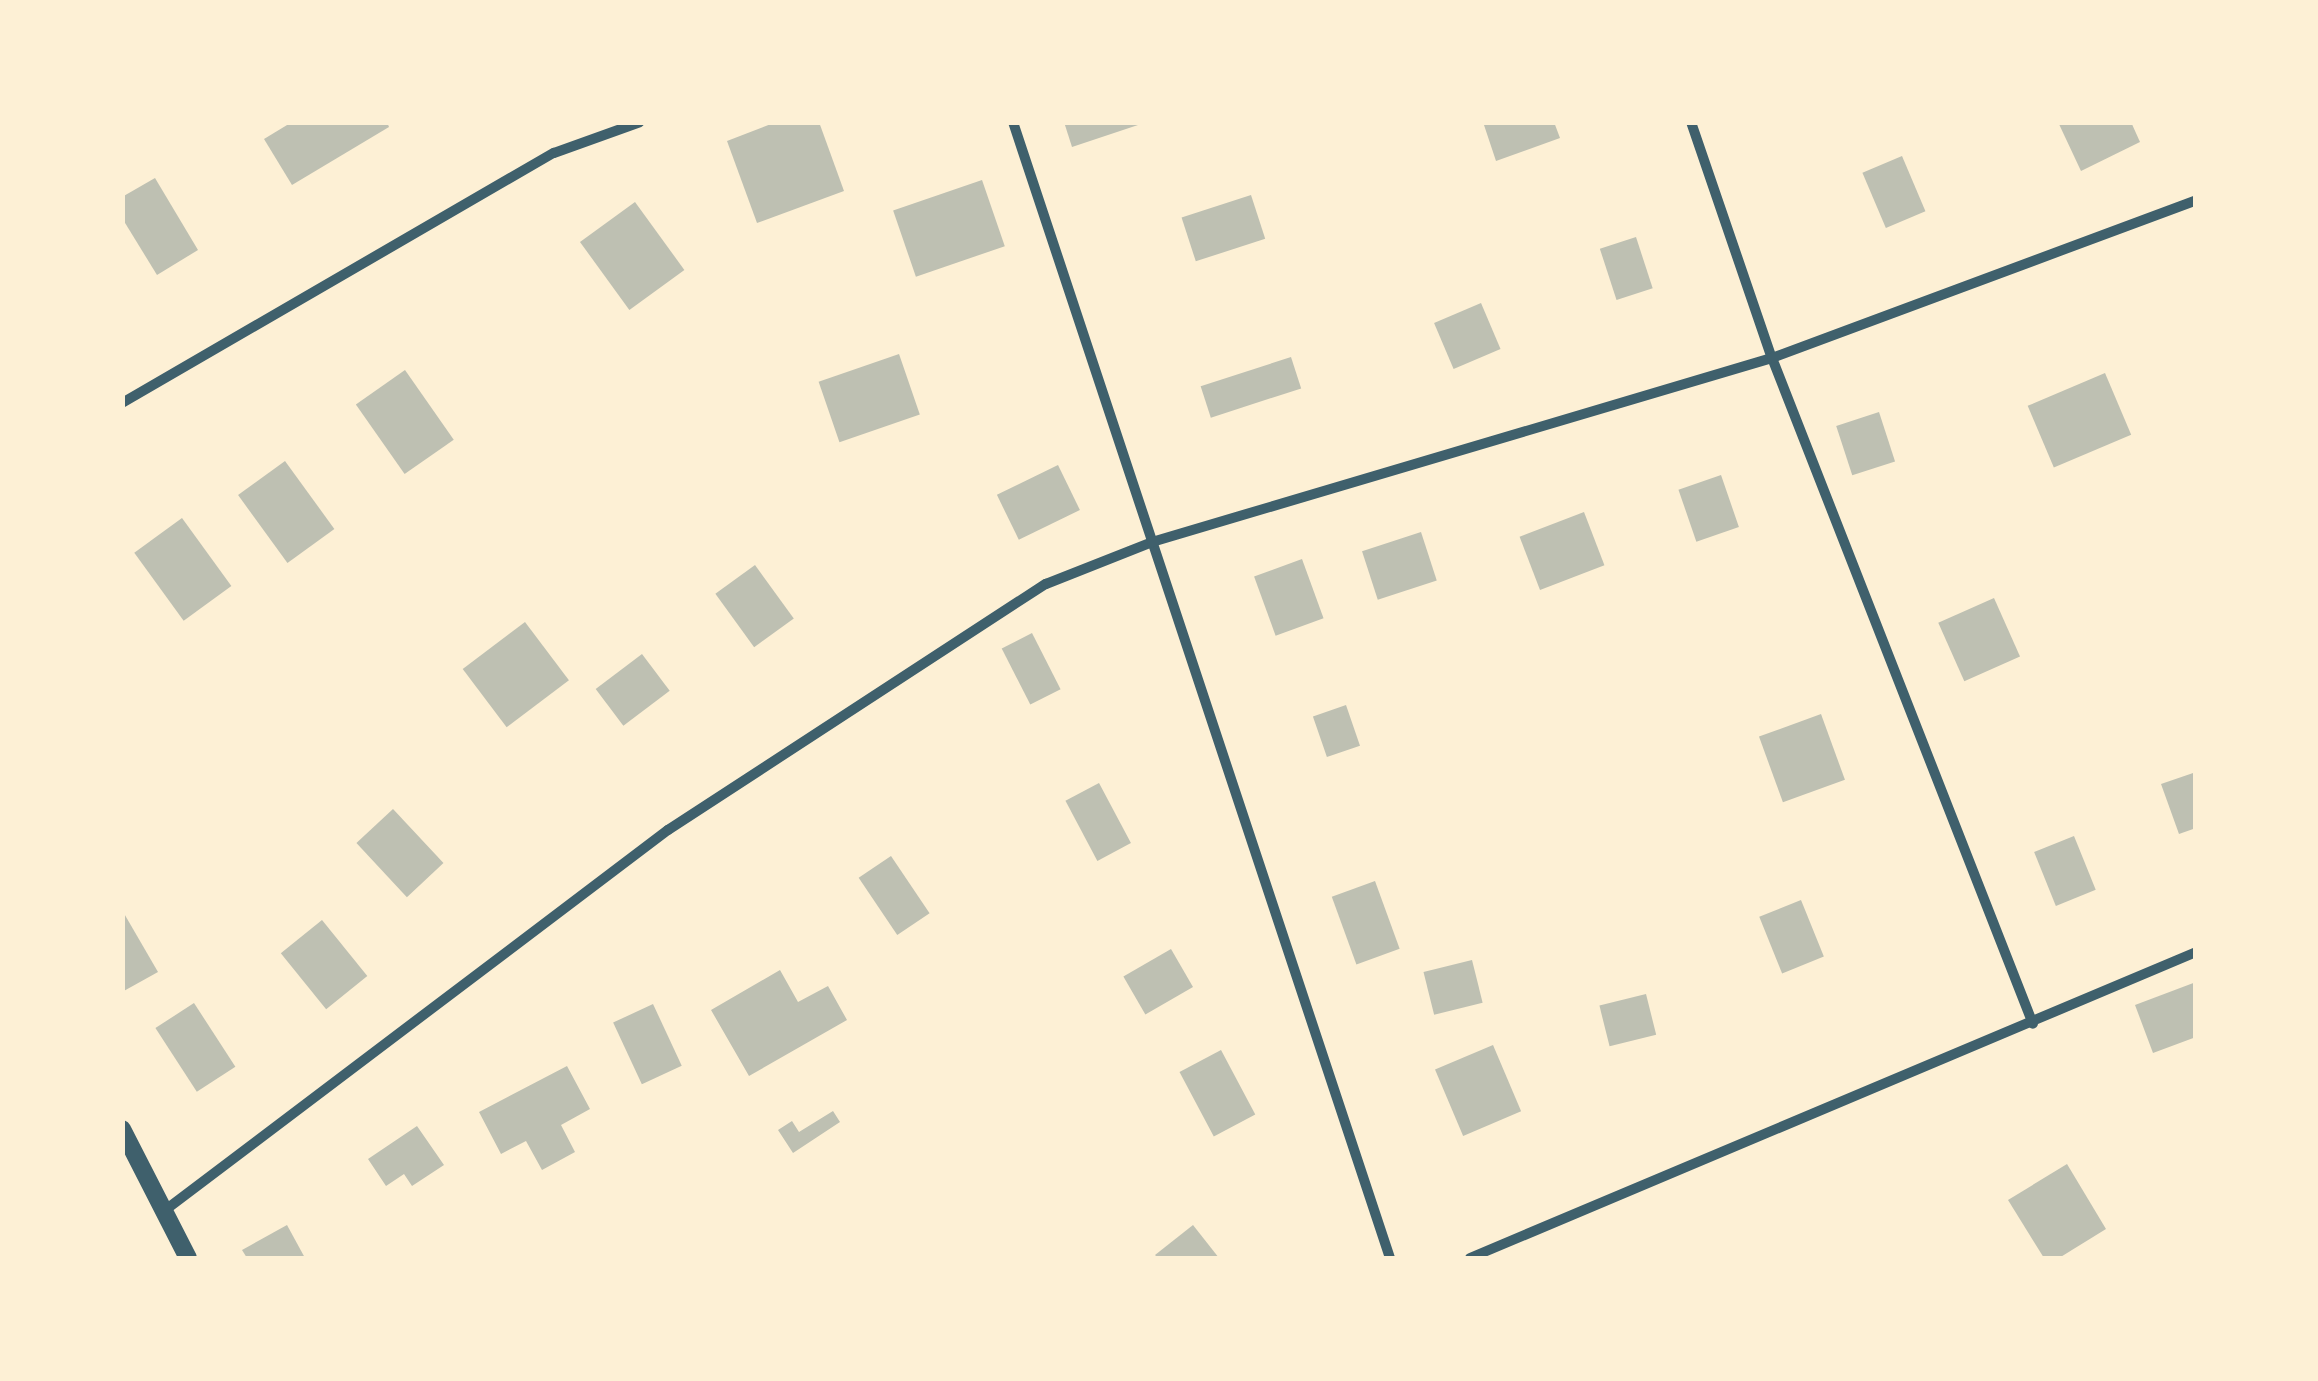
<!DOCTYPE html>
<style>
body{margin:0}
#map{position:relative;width:2318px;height:1381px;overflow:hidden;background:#fdf0d5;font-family:Literata,serif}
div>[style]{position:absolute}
.building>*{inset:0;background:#bec0b2;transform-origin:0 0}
.minor>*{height:10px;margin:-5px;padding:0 5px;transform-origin:5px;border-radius:5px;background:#3f606c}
.tertiary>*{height:18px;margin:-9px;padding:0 9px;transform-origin:9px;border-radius:9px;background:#3f606c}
span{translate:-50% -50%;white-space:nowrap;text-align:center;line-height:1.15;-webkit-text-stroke:9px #fdf0d5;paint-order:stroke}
.frame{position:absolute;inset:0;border:125px solid #fdf0d5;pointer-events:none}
</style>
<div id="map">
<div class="building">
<i style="clip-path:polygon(292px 122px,387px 122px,389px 127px,292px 185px,264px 139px)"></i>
<i style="clip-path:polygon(776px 122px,819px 122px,844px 191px,757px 223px,727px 141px)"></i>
<i style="clip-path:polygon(1064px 122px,1144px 122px,1144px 123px,1072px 147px)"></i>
<i style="clip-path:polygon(1483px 122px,1554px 122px,1560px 138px,1496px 161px)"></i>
<i style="clip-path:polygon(2058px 122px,2131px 122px,2140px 142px,2081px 171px)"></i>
<i style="left:1902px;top:156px;width:60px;height:43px;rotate:67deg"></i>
<i style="clip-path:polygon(155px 178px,198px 250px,157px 275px,122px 218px,122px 197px)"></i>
<i style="left:982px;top:180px;width:70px;height:94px;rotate:71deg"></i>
<i style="left:1251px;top:195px;width:46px;height:73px;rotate:72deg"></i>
<i style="left:635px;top:202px;width:84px;height:68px;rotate:54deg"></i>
<i style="left:1636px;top:237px;width:54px;height:38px;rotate:72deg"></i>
<i style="left:1481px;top:303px;width:50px;height:51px;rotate:67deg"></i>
<i style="left:899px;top:354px;width:64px;height:85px;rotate:71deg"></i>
<i style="left:1291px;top:357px;width:33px;height:95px;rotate:72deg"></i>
<i style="left:405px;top:370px;width:85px;height:60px;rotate:55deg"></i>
<i style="left:2105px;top:373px;width:67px;height:84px;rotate:67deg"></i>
<i style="left:1879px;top:412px;width:52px;height:45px;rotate:72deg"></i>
<i style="left:285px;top:461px;width:84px;height:58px;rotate:54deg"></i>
<i style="left:1058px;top:465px;width:50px;height:68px;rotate:64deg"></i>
<i style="left:1721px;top:475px;width:55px;height:45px;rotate:71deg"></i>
<i style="left:1584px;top:512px;width:57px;height:69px;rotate:69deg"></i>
<i style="left:182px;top:518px;width:84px;height:59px;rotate:54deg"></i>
<i style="left:1421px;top:532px;width:51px;height:62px;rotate:72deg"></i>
<i style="left:1302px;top:559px;width:63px;height:51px;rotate:70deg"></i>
<i style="left:755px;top:565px;width:66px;height:49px;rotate:54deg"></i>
<i style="left:1994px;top:598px;width:64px;height:61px;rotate:66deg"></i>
<i style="left:525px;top:622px;width:73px;height:78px;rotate:53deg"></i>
<i style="left:1032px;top:633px;width:63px;height:34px;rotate:63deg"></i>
<i style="left:642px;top:654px;width:46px;height:58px;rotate:53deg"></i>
<i style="left:1346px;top:705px;width:43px;height:35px;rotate:71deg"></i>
<i style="left:1821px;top:714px;width:70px;height:66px;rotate:70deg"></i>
<i style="clip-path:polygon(2196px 772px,2196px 828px,2179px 834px,2161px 784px)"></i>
<i style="left:1099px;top:783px;width:68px;height:38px;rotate:62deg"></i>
<i style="left:393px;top:809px;width:74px;height:50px;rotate:47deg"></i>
<i style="left:2074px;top:836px;width:58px;height:43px;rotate:68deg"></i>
<i style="left:891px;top:856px;width:69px;height:39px;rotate:56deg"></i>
<i style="left:1375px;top:881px;width:72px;height:46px;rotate:70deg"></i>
<i style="left:1801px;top:900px;width:61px;height:45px;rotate:68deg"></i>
<i style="clip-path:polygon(122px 910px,158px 972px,122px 992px)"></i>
<i style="left:322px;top:920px;width:72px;height:53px;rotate:51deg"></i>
<i style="left:1171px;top:949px;width:44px;height:55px;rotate:60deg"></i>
<i style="left:1472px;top:960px;width:44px;height:50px;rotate:76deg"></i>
<i style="clip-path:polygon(780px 970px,798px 1002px,828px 986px,847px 1020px,749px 1076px,711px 1010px)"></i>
<i style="clip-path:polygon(2196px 982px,2196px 1037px,2153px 1053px,2135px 1005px)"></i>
<i style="left:1646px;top:994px;width:42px;height:48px;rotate:76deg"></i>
<i style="left:194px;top:1003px;width:76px;height:46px;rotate:57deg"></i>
<i style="left:653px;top:1004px;width:68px;height:44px;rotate:65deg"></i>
<i style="left:1493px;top:1045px;width:72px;height:63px;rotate:67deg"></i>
<i style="left:1221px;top:1050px;width:73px;height:47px;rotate:62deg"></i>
<i style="clip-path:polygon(567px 1066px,590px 1109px,561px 1125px,575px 1152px,542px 1170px,526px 1141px,501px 1154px,479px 1112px)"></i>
<i style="clip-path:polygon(833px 1111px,840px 1122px,793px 1153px,778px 1130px,792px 1121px,799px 1132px)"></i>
<i style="clip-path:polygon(417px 1126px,444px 1165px,412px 1186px,404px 1174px,386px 1186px,368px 1159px)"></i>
<i style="clip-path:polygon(2067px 1164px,2106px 1229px,2059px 1258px,2044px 1258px,2008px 1200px)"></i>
<i style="clip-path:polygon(287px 1225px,305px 1258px,247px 1258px,242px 1250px)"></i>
<i style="clip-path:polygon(1193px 1225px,1219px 1258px,1158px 1258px,1155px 1255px)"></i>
</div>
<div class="minor">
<i style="left:1013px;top:122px;width:1197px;rotate:71.64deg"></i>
<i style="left:1691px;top:122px;width:250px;rotate:71.1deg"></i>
<i style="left:1772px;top:358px;width:715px;rotate:68.6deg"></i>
<i style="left:122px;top:403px;width:499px;rotate:-30.1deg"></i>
<i style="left:554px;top:153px;width:91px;rotate:-19.8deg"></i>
<i style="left:164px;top:1211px;width:632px;rotate:-37.09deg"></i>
<i style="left:668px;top:830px;width:451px;rotate:-33.1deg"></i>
<i style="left:1046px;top:584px;width:114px;rotate:-21.6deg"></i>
<i style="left:1152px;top:542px;width:647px;rotate:-16.53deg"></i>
<i style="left:1772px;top:358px;width:452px;rotate:-20.4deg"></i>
<i style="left:1470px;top:1258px;width:788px;rotate:-22.85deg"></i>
</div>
<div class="tertiary">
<i style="left:122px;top:1129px;width:145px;rotate:62.9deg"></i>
</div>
<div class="frame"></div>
</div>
